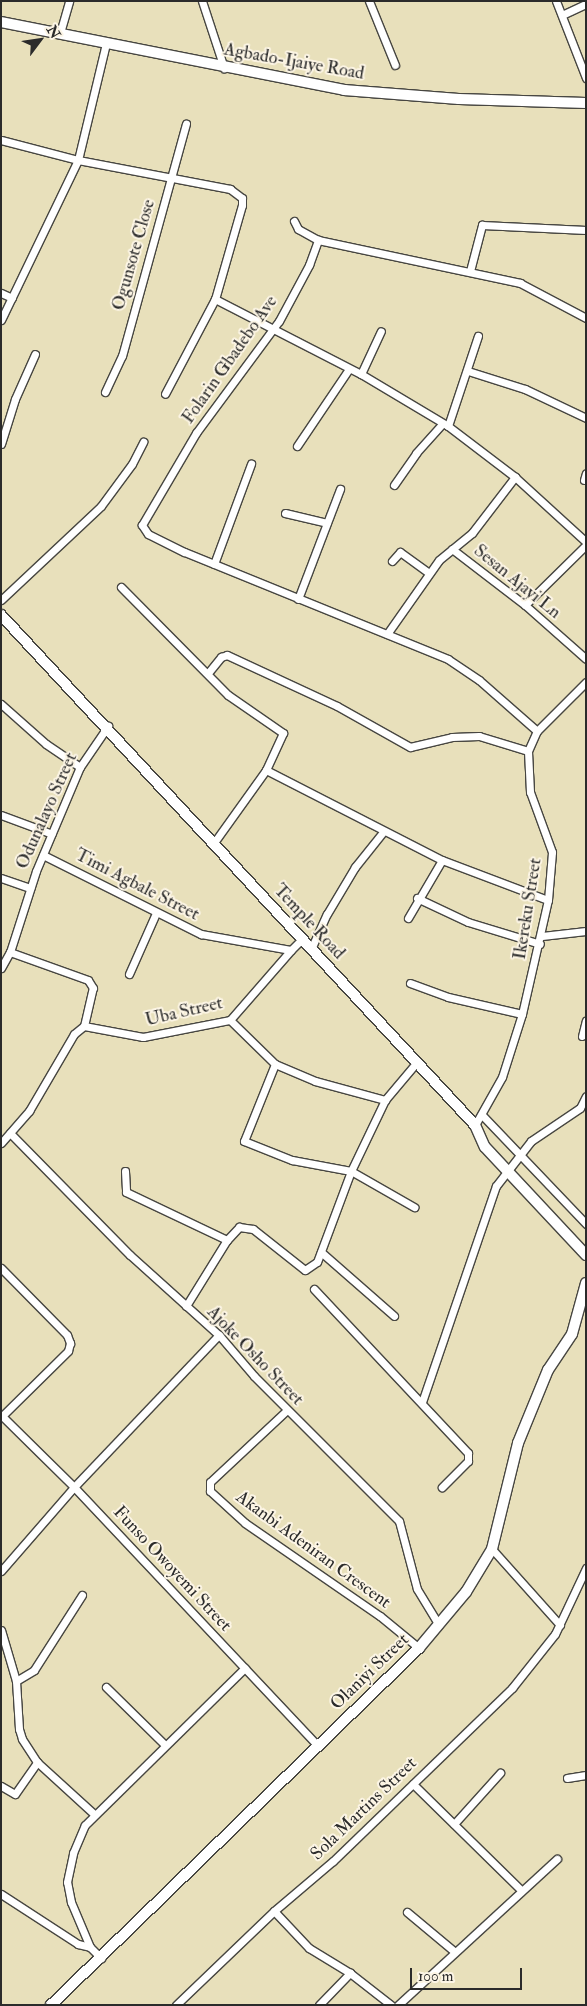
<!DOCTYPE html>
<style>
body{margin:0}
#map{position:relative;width:587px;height:2006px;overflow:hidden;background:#e8e0bb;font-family:"IM FELL Double Pica",serif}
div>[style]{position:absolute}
.roads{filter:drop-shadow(1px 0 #474641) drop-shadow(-1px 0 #474641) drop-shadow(0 1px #474641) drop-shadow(0 -1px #474641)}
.street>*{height:7px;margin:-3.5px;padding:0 3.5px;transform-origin:3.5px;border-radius:3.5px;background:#fff}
.secondary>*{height:10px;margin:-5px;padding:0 5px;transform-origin:5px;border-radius:5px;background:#fff}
span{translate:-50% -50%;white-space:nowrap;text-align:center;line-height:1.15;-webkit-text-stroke:4px #fcf5e5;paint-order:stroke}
.street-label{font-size:18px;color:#2b2b2b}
.frame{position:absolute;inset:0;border:2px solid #2b2b2b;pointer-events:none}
.north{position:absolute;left:15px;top:15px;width:50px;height:50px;-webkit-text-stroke:4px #fcf5e5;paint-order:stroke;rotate:59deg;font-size:14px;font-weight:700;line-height:20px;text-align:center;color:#2b2b2b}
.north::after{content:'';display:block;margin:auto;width:18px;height:22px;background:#2b2b2b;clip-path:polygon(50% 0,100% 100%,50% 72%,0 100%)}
.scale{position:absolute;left:410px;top:1968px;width:112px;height:22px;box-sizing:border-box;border:2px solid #2b2b2b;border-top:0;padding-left:6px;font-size:15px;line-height:18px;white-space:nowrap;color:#2b2b2b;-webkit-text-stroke:4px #fcf5e5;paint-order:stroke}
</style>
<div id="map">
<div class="roads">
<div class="street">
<i style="left:202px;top:1px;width:71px;rotate:71.8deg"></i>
<i style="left:369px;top:1px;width:69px;rotate:67.9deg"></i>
<i style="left:556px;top:1px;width:83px;rotate:68.7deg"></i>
<i style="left:562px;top:15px;width:26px;rotate:-25deg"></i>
<i style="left:60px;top:33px;width:33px;rotate:-74deg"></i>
<i style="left:1px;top:140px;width:80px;rotate:14.6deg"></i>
<i style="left:78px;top:160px;width:155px;rotate:10.8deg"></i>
<i style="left:230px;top:189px;width:15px;rotate:37deg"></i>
<i style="left:242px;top:198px;width:7px;rotate:90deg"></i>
<i style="left:242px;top:205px;width:98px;rotate:106deg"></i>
<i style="left:215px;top:299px;width:107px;rotate:117.8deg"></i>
<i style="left:294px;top:221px;width:9px;rotate:63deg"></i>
<i style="left:298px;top:229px;width:23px;rotate:29deg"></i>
<i style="left:470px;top:271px;width:48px;rotate:-75.4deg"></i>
<i style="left:482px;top:225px;width:104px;rotate:2.8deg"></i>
<i style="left:1px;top:293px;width:12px;rotate:24deg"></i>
<i style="left:215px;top:299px;width:164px;rotate:27.2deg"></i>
<i style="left:361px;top:374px;width:101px;rotate:30.9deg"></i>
<i style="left:448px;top:426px;width:84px;rotate:37.3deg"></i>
<i style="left:515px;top:477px;width:95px;rotate:42.4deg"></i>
<i style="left:1px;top:320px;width:178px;rotate:-64.3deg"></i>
<i style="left:78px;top:160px;width:120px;rotate:-76.5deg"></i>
<i style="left:468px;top:371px;width:60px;rotate:17.5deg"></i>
<i style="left:525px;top:389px;width:68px;rotate:25.4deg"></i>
<i style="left:361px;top:374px;width:47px;rotate:-65.1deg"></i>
<i style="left:105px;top:392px;width:40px;rotate:-65deg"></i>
<i style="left:122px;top:356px;width:241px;rotate:-74.6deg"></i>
<i style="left:448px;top:426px;width:95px;rotate:-71.6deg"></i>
<i style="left:1px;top:444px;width:47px;rotate:-72.7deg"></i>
<i style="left:15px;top:399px;width:49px;rotate:-66deg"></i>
<i style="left:297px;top:446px;width:93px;rotate:-56deg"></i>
<i style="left:584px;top:480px;width:7px;rotate:-74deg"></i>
<i style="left:394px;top:485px;width:39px;rotate:-55deg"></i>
<i style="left:416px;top:453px;width:39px;rotate:-48deg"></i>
<i style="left:285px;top:513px;width:43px;rotate:13.4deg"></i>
<i style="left:452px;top:549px;width:92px;rotate:37.5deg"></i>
<i style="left:525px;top:605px;width:81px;rotate:41.5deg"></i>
<i style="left:392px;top:561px;width:12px;rotate:-48deg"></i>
<i style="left:400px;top:552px;width:36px;rotate:36deg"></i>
<i style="left:214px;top:564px;width:107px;rotate:-69.7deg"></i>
<i style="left:121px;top:587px;width:152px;rotate:45.3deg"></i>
<i style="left:228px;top:695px;width:67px;rotate:34.6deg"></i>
<i style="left:283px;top:733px;width:41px;rotate:114.7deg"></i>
<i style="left:266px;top:770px;width:91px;rotate:125.6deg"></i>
<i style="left:298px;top:599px;width:118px;rotate:-69.1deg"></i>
<i style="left:1px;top:600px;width:137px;rotate:-43.2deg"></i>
<i style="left:101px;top:506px;width:52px;rotate:-53.6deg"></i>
<i style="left:132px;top:464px;width:25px;rotate:-63deg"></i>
<i style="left:525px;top:605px;width:83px;rotate:-44.5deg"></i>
<i style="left:387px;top:634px;width:90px;rotate:-54.9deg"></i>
<i style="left:439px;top:560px;width:43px;rotate:-39.3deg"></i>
<i style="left:472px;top:533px;width:71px;rotate:-52.5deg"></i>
<i style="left:208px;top:673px;width:21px;rotate:-51deg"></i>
<i style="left:221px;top:657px;width:6px;rotate:-18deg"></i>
<i style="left:227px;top:655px;width:121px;rotate:24.9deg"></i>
<i style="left:337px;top:706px;width:84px;rotate:29.3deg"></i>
<i style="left:410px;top:747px;width:43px;rotate:-13.4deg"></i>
<i style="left:452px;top:737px;width:27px;rotate:-2deg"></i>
<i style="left:479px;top:736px;width:51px;rotate:17deg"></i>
<i style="left:1px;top:704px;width:60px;rotate:41.6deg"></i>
<i style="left:46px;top:744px;width:41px;rotate:34.1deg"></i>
<i style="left:537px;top:731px;width:77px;rotate:-138.7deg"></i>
<i style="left:479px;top:680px;width:37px;rotate:-146deg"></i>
<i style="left:448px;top:659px;width:285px;rotate:-157.9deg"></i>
<i style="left:184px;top:552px;width:40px;rotate:-153.4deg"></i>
<i style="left:148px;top:534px;width:11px;rotate:-124deg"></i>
<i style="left:142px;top:525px;width:107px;rotate:-59.6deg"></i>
<i style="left:196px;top:433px;width:139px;rotate:-53.5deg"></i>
<i style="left:279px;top:321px;width:64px;rotate:-61.8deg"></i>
<i style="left:309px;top:265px;width:27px;rotate:-70deg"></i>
<i style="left:318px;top:240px;width:207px;rotate:12deg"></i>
<i style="left:520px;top:283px;width:75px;rotate:27.9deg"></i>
<i style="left:266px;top:770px;width:198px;rotate:27.1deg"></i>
<i style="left:442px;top:860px;width:113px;rotate:20.7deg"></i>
<i style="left:1px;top:815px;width:54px;rotate:20.4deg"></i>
<i style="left:43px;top:855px;width:177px;rotate:26.6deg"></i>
<i style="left:201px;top:934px;width:91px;rotate:10.1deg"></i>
<i style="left:291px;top:950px;width:17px;rotate:-45deg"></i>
<i style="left:1px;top:878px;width:31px;rotate:19deg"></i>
<i style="left:417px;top:898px;width:56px;rotate:25.2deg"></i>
<i style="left:468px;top:922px;width:75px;rotate:17deg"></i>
<i style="left:408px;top:918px;width:67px;rotate:-59.6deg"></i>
<i style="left:542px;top:936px;width:44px;rotate:-6.5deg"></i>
<i style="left:312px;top:947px;width:36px;rotate:-66deg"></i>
<i style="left:327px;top:914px;width:55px;rotate:-59.2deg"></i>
<i style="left:355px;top:867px;width:45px;rotate:-51.3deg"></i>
<i style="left:1px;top:968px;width:18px;rotate:-61deg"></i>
<i style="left:10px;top:952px;width:85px;rotate:-72.2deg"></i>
<i style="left:36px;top:871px;width:113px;rotate:-67.1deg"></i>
<i style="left:80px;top:767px;width:50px;rotate:-55.7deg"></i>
<i style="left:129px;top:974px;width:67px;rotate:-66.1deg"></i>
<i style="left:410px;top:983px;width:40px;rotate:20.2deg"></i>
<i style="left:448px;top:997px;width:76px;rotate:12.9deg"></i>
<i style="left:230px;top:1020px;width:63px;rotate:44.4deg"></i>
<i style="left:275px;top:1064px;width:43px;rotate:23deg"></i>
<i style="left:315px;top:1081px;width:73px;rotate:15.2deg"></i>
<i style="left:84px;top:1026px;width:60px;rotate:10.6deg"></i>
<i style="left:143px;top:1037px;width:89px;rotate:-11.1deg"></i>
<i style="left:230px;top:1020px;width:93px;rotate:-48.9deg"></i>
<i style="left:582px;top:1036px;width:16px;rotate:-76deg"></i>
<i style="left:275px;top:1064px;width:83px;rotate:111.9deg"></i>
<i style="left:244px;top:1141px;width:52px;rotate:21.6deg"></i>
<i style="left:292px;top:1160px;width:60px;rotate:10.6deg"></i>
<i style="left:351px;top:1171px;width:73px;rotate:29.7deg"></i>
<i style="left:482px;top:1115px;width:151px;rotate:46.3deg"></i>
<i style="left:475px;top:1125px;width:55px;rotate:-60.6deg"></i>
<i style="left:502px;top:1077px;width:66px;rotate:-72.4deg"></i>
<i style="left:522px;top:1014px;width:117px;rotate:-77.2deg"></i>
<i style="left:548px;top:900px;width:48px;rotate:-85.2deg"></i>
<i style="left:552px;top:852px;width:64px;rotate:-110.1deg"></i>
<i style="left:530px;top:792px;width:41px;rotate:-92.8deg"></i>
<i style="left:528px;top:751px;width:22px;rotate:-66deg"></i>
<i style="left:537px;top:731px;width:69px;rotate:-45deg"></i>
<i style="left:10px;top:1133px;width:171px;rotate:45.5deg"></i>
<i style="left:130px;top:1255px;width:120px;rotate:42deg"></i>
<i style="left:219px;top:1335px;width:54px;rotate:49.5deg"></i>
<i style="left:254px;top:1376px;width:205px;rotate:45deg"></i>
<i style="left:399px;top:1521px;width:70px;rotate:75.2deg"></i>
<i style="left:417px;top:1589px;width:42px;rotate:58.6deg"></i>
<i style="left:1px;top:1143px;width:43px;rotate:-48.8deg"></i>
<i style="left:29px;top:1111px;width:89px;rotate:-59.7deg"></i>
<i style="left:74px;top:1034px;width:13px;rotate:-39deg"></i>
<i style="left:84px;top:1026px;width:39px;rotate:-77deg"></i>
<i style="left:93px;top:988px;width:9px;rotate:-122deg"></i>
<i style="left:88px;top:980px;width:83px;rotate:-160.3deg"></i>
<i style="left:125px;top:1171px;width:21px;rotate:87deg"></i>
<i style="left:126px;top:1192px;width:112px;rotate:25.4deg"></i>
<i style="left:321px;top:1252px;width:97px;rotate:41.2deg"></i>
<i style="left:1px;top:1268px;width:94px;rotate:45.4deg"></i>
<i style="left:67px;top:1335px;width:9px;rotate:69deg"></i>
<i style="left:70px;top:1343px;width:8px;rotate:104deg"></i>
<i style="left:68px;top:1351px;width:93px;rotate:135.4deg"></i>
<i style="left:314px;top:1289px;width:225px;rotate:46.8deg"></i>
<i style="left:468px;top:1453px;width:8px;rotate:90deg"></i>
<i style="left:468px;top:1461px;width:37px;rotate:135deg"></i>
<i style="left:186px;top:1306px;width:78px;rotate:-58.2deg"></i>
<i style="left:227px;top:1240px;width:18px;rotate:-47deg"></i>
<i style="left:239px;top:1227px;width:14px;rotate:8deg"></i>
<i style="left:253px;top:1229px;width:66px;rotate:38.3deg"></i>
<i style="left:305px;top:1270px;width:14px;rotate:-34deg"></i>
<i style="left:317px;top:1262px;width:97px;rotate:-69.5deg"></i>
<i style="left:351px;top:1171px;width:79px;rotate:-64.4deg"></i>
<i style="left:385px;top:1100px;width:50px;rotate:-49.9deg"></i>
<i style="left:422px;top:1402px;width:228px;rotate:-71.1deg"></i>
<i style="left:496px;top:1186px;width:57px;rotate:-52.1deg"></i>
<i style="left:531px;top:1141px;width:59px;rotate:-34deg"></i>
<i style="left:580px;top:1108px;width:13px;rotate:-63deg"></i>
<i style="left:287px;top:1410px;width:105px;rotate:136.9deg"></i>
<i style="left:210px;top:1482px;width:9px;rotate:90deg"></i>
<i style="left:210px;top:1491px;width:47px;rotate:42.4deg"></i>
<i style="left:245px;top:1523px;width:164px;rotate:34.6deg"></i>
<i style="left:380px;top:1616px;width:50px;rotate:39.4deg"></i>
<i style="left:1px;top:1415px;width:103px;rotate:44.6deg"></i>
<i style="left:74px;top:1487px;width:354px;rotate:46.7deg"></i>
<i style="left:492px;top:1549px;width:102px;rotate:48.2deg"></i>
<i style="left:1px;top:1571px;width:111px;rotate:-49deg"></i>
<i style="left:74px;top:1487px;width:210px;rotate:-46.4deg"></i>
<i style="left:1px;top:1630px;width:53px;rotate:73.6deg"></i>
<i style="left:16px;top:1681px;width:48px;rotate:86.4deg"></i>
<i style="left:19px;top:1729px;width:10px;rotate:73deg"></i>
<i style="left:22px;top:1739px;width:27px;rotate:57deg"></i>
<i style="left:37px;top:1762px;width:77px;rotate:42.4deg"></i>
<i style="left:16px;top:1681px;width:21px;rotate:-31deg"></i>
<i style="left:34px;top:1670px;width:89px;rotate:-57.4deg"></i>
<i style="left:106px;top:1687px;width:81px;rotate:44.5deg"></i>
<i style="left:567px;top:1778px;width:19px;rotate:-9deg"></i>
<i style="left:413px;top:1784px;width:151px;rotate:44.5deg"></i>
<i style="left:1px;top:1786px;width:16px;rotate:30deg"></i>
<i style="left:15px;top:1794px;width:39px;rotate:-55deg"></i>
<i style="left:454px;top:1824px;width:69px;rotate:-48deg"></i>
<i style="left:1px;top:1894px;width:92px;rotate:33deg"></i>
<i style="left:78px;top:1944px;width:12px;rotate:14deg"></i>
<i style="left:90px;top:1947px;width:16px;rotate:45deg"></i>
<i style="left:274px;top:1911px;width:51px;rotate:46.6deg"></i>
<i style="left:309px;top:1948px;width:48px;rotate:31.4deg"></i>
<i style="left:350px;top:1973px;width:52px;rotate:38deg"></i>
<i style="left:407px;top:1912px;width:62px;rotate:39.8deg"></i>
<i style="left:90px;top:1947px;width:49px;rotate:-112.9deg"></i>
<i style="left:71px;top:1902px;width:20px;rotate:-101deg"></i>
<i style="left:67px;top:1882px;width:30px;rotate:-78deg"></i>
<i style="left:73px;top:1853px;width:30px;rotate:-67deg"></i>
<i style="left:85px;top:1825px;width:224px;rotate:-44.5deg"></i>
<i style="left:176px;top:2005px;width:136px;rotate:-43.8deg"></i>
<i style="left:274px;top:1911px;width:77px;rotate:-40.3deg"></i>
<i style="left:333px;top:1861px;width:249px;rotate:-44deg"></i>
<i style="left:512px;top:1688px;width:69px;rotate:-51.5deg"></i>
<i style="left:555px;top:1634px;width:73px;rotate:-64.8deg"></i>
<i style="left:319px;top:2005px;width:45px;rotate:-45.9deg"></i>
<i style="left:398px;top:2005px;width:216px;rotate:-42.6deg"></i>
</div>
<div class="secondary">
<i style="left:1px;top:22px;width:350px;rotate:11.2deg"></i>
<i style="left:344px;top:90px;width:115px;rotate:4.5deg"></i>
<i style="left:459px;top:99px;width:127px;rotate:1.8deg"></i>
<i style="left:1px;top:615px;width:696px;rotate:47.1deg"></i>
<i style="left:475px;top:1125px;width:24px;rotate:66deg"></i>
<i style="left:485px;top:1147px;width:148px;rotate:46.9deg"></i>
<i style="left:51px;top:2005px;width:513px;rotate:-44.13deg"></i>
<i style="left:419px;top:1648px;width:73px;rotate:-50deg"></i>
<i style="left:466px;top:1592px;width:50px;rotate:-58.8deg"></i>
<i style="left:492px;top:1549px;width:109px;rotate:-76.2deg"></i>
<i style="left:518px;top:1443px;width:79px;rotate:-67.7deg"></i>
<i style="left:548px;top:1370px;width:43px;rotate:-56.3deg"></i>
<i style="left:572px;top:1334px;width:53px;rotate:-74.6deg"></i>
</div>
</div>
<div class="street-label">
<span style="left:294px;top:62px;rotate:10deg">Agbado-Ijaiye Road</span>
<span style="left:134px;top:255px;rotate:-74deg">Ogunsote Close</span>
<span style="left:230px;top:360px;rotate:-55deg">Folarin Gbadebo Ave</span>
<span style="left:517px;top:582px;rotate:39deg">Sesan Ajayi Ln</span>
<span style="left:47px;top:811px;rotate:-66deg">Odunalayo Street</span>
<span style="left:137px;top:885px;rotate:27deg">Timi Agbale Street</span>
<span style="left:528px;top:909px;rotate:-81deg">Ikereku Street</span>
<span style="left:309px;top:922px;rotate:47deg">Temple Road</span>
<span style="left:184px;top:1012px;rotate:-13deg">Uba Street</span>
<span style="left:255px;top:1356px;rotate:46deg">Ajoke Osho Street</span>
<span style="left:313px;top:1550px;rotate:36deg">Akanbi Adeniran Crescent</span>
<span style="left:172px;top:1569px;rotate:47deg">Funso Owoyemi Street</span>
<span style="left:370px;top:1672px;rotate:-44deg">Olaniyi Street</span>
<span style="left:364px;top:1809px;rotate:-44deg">Sola Martins Street</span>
</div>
<div class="frame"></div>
<div class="north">N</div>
<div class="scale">100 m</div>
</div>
